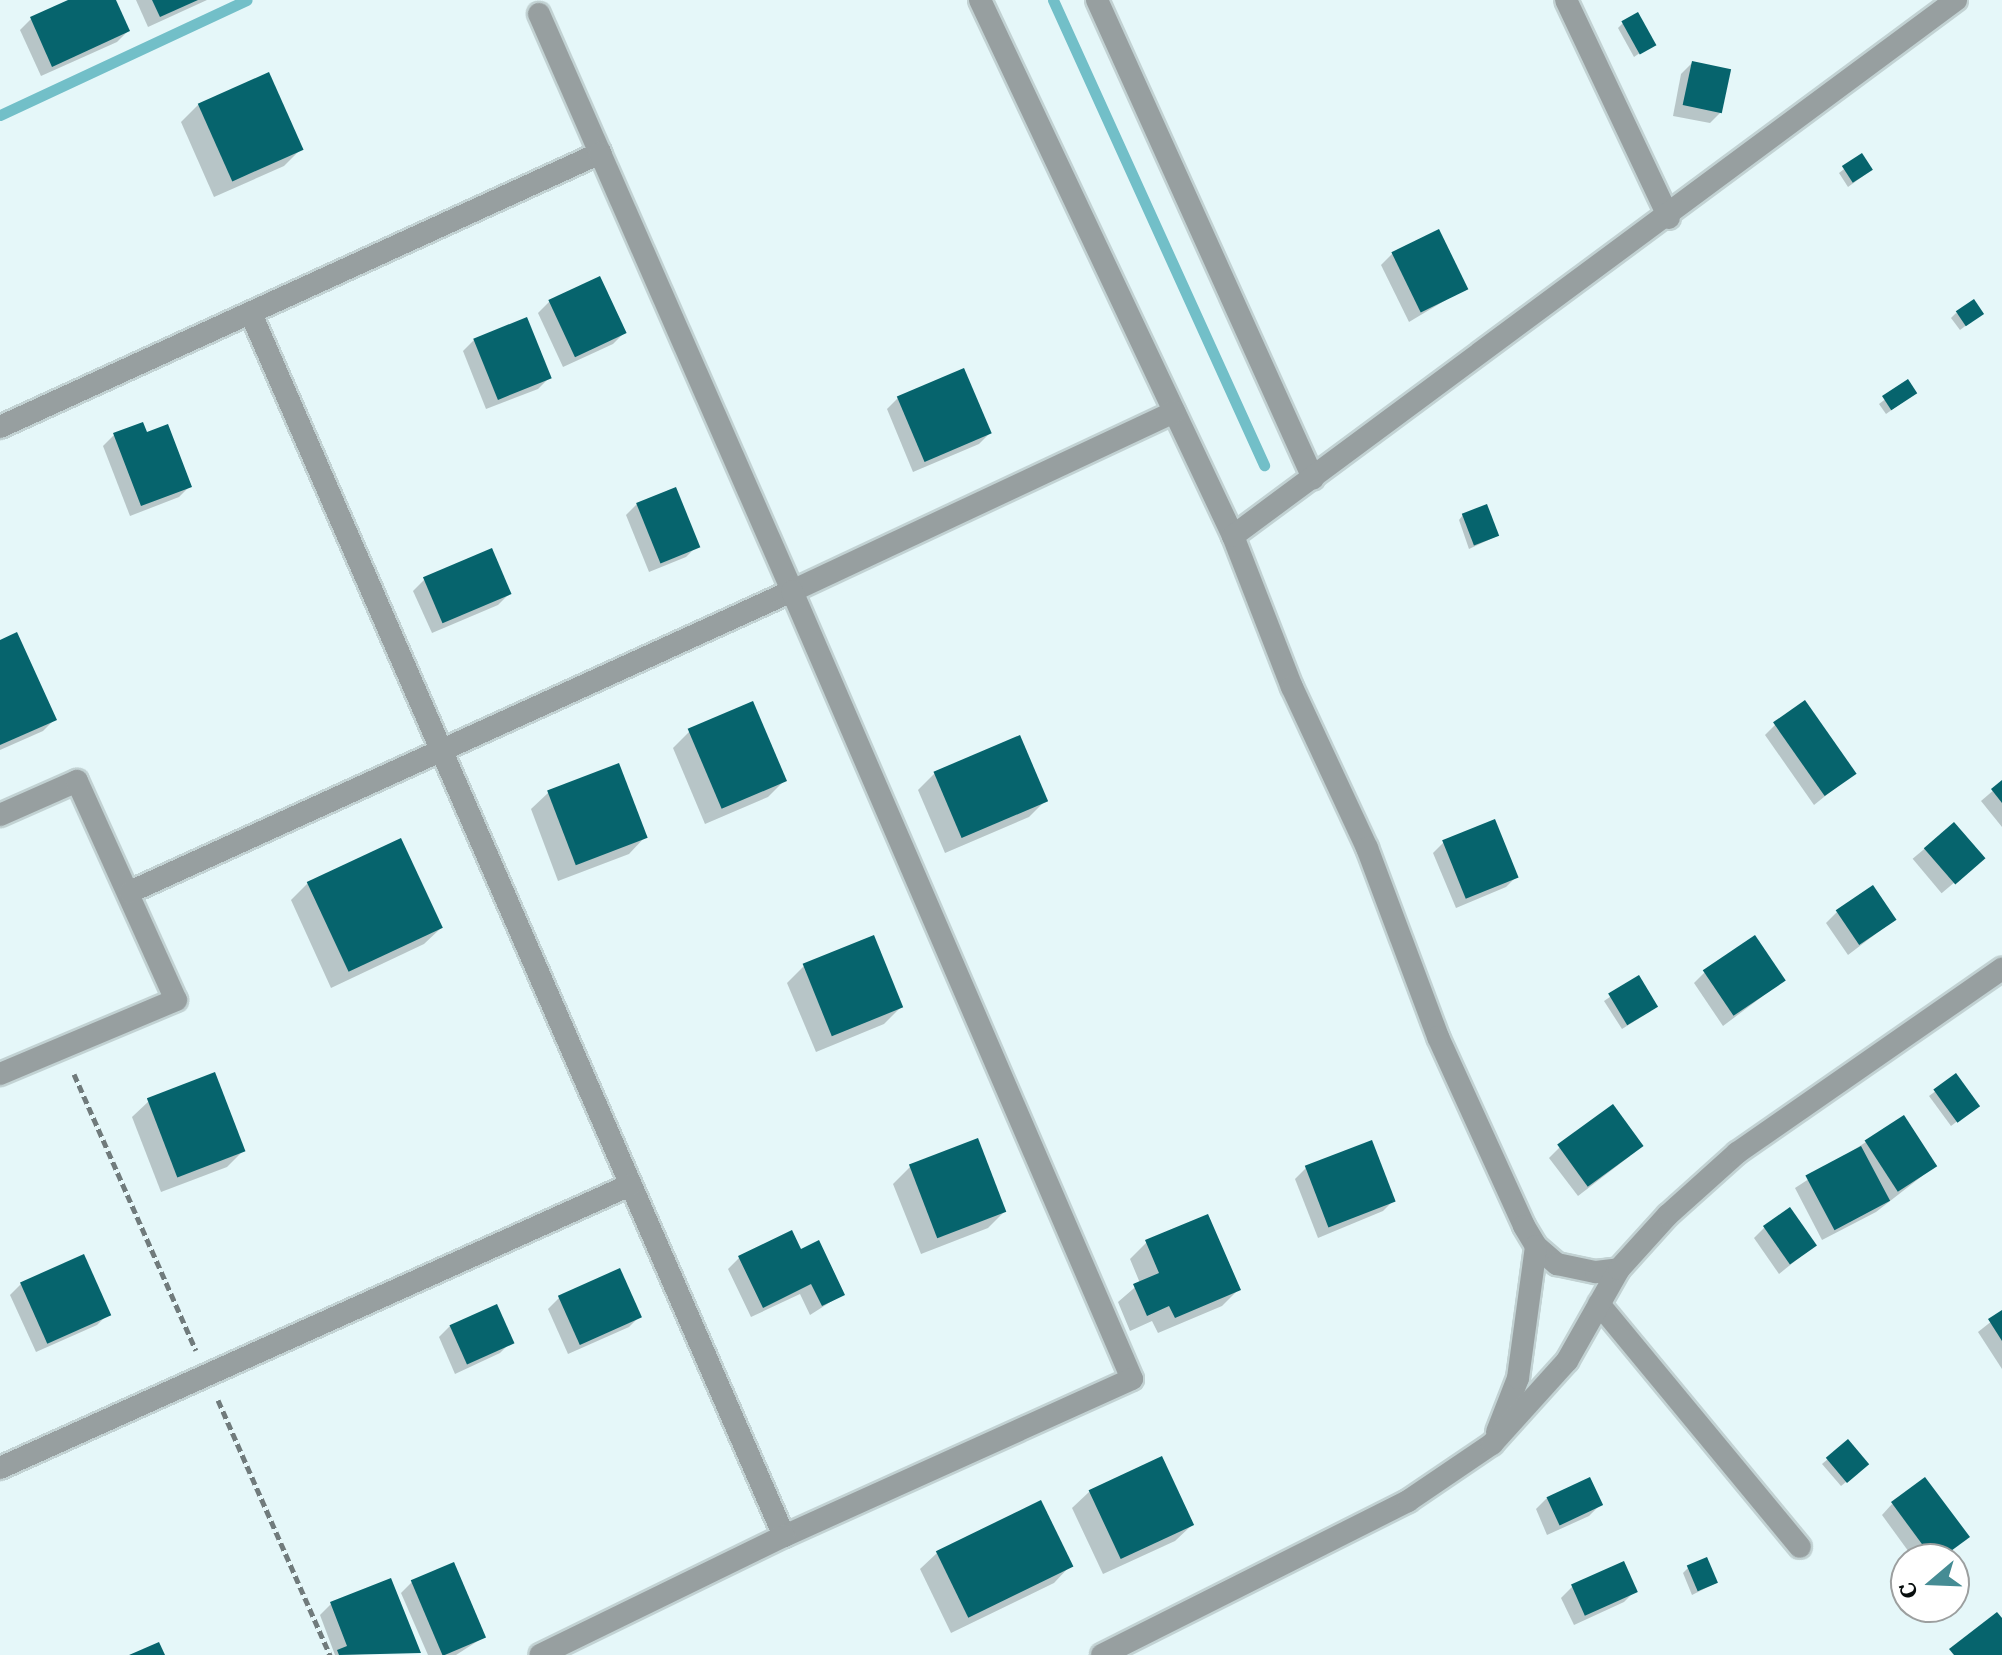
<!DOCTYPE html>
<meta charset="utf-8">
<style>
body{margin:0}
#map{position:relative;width:2002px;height:1655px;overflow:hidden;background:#e5f7f9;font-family:"Roboto Serif",serif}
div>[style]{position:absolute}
.shadow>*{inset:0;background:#0003;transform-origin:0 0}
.stream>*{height:11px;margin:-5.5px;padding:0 5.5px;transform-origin:5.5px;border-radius:5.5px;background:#72bfc8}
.building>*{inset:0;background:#06646d;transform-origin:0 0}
.path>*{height:5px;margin-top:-2.5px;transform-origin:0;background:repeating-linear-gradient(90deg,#707b7c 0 8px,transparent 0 12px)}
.roads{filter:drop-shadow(2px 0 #c2d2d3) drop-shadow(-2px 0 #c2d2d3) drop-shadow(0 2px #c2d2d3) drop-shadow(0 -2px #c2d2d3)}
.lane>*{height:22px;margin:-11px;padding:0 11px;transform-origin:11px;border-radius:11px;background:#979fa0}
span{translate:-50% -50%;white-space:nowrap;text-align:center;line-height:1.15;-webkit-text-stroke:8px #fff;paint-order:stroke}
.north{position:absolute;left:1890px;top:1543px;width:80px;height:80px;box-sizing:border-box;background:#fff;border:2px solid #9c9f9f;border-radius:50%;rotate:251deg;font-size:22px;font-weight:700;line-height:32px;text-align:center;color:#080e0e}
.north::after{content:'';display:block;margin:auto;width:28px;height:36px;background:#458c94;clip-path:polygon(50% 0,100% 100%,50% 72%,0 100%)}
</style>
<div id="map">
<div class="shadow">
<i style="clip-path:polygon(72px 0,114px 0,128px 31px,117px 42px,41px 76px,20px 30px,31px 19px)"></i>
<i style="clip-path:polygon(136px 0,207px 0,148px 27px)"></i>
<i style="clip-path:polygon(1623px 23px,1653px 44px,1634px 57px,1618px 28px)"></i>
<i style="clip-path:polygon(1692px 63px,1721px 112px,1710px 123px,1673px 116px,1681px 74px)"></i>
<i style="clip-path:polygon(198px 105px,301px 149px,284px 166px,214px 197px,181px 122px)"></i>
<i style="clip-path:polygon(1861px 156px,1866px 174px,1848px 187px,1839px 173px)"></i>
<i style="clip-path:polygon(1392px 254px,1466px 288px,1409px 322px,1381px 265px)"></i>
<i style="clip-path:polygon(599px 279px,624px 333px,613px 344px,563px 367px,538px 313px,549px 302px)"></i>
<i style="clip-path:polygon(1956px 313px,1976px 318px,1960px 330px,1951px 318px)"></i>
<i style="clip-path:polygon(474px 340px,549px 378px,538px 389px,486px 409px,463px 351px)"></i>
<i style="clip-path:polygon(1908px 382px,1910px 397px,1886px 414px,1879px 404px)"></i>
<i style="clip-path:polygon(898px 398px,990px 433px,979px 444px,913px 472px,887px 409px)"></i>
<i style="clip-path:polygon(114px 435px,190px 486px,179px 497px,130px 516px,103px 446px)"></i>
<i style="clip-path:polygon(637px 504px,697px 546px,686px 557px,649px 572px,626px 515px)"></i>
<i style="clip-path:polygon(1463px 515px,1497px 536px,1469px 549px,1459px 520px)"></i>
<i style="clip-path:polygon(424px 580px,509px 594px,498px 605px,432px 633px,413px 591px)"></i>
<i style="clip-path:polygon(0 642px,54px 720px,43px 731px,0 750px)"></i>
<i style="clip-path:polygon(1776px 724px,1854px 773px,1814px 805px,1765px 735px)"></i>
<i style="clip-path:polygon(690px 731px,784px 781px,768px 797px,705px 824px,673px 748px)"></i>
<i style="clip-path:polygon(935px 773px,1046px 800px,1029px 817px,945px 853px,918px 790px)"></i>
<i style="clip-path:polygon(2002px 783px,2002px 827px,1981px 801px)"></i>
<i style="clip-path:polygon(548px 793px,645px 837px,629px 854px,558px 881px,531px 809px)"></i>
<i style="left:1954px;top:824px;width:45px;height:54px;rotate:50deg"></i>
<i style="clip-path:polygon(1444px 842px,1517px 876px,1506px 887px,1456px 908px,1433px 853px)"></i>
<i style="clip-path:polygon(308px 883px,441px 928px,424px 944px,331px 988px,291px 900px)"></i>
<i style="clip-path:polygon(1837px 912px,1894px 920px,1848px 955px,1826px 923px)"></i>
<i style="clip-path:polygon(804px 966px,901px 1007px,884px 1024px,816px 1052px,787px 983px)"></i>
<i style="clip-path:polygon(1705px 972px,1783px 981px,1723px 1026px,1694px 983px)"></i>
<i style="clip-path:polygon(1638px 978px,1651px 1011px,1622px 1029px,1604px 1001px)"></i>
<i style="clip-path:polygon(1956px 1076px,1972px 1110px,1951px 1126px,1929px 1096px)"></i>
<i style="clip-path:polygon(149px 1101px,244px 1150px,227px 1167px,161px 1192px,132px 1117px)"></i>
<i style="clip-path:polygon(1866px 1142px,1935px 1166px,1876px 1212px,1822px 1240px,1795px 1188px)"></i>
<i style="clip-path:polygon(1560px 1147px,1630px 1156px,1578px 1196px,1549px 1158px)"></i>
<i style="clip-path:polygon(910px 1167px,1005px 1211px,988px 1228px,921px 1254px,893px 1184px)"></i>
<i style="clip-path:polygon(1306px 1168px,1394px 1200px,1383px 1211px,1318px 1238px,1295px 1179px)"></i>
<i style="clip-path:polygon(1765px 1227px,1815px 1245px,1779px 1274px,1754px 1238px)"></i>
<i style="clip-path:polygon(1147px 1242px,1238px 1290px,1222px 1306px,1158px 1333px,1152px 1321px,1130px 1331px,1118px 1302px,1140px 1283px,1130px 1259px)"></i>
<i style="clip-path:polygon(800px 1252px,843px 1294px,810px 1315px,800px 1294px,751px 1317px,728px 1269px,739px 1258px)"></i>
<i style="clip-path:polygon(83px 1256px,108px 1314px,97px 1325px,36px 1352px,10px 1295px,21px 1284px)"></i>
<i style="clip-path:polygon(559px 1298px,640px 1316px,629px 1327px,568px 1354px,548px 1309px)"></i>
<i style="clip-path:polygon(2002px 1313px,2002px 1369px,1978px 1332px)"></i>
<i style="clip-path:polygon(450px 1326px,511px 1342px,500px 1353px,455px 1374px,439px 1337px)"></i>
<i style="clip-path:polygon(1848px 1442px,1862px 1469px,1841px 1486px,1822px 1464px)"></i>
<i style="clip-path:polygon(1089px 1492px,1192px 1525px,1175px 1541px,1103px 1574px,1072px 1508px)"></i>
<i style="clip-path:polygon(1547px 1498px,1600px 1505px,1589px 1516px,1547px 1535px,1536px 1509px)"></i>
<i style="clip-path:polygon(1892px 1504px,1967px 1537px,1941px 1559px,1914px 1559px,1882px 1515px)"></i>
<i style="clip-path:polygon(937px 1553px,1070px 1566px,1054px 1583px,951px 1633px,920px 1569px)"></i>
<i style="clip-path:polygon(1688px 1568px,1716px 1583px,1692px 1595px,1683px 1573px)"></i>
<i style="clip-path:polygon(412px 1582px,484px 1637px,456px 1655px,428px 1655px,401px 1593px)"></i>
<i style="clip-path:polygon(1572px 1587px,1635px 1591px,1624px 1602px,1574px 1625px,1561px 1598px)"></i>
<i style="clip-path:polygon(331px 1604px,418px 1652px,335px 1655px,320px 1615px)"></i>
</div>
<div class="stream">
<i style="left:1053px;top:0;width:511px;rotate:65.59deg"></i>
<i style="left:0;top:115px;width:272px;rotate:-25deg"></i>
</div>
<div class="building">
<i style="clip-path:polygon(68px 0,116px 0,130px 31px,52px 67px,30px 17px)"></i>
<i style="clip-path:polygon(152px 0,198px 0,160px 17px)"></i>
<i style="left:1638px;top:12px;width:38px;height:19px;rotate:61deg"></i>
<i style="left:1692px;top:61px;width:40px;height:45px;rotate:12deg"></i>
<i style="left:269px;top:72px;width:85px;height:78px;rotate:66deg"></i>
<i style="left:1862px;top:153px;width:20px;height:24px;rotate:57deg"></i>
<i style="left:1439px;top:229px;width:67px;height:53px;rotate:64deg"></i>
<i style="left:600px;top:276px;width:63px;height:57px;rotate:65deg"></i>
<i style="left:1974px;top:299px;width:18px;height:22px;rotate:56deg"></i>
<i style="left:527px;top:317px;width:66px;height:58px;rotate:68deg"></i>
<i style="left:964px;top:368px;width:71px;height:73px;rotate:67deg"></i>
<i style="left:1908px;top:379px;width:17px;height:31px;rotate:57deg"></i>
<i style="clip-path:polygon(143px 422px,147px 432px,168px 424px,192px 487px,141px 506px,113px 433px)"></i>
<i style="left:676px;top:487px;width:65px;height:43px;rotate:68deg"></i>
<i style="left:1487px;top:504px;width:34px;height:27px;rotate:69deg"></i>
<i style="left:492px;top:548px;width:50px;height:75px;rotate:67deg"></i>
<i style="clip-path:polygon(17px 632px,57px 720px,0 745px,0 640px)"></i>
<i style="left:1805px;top:700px;width:90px;height:39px;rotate:55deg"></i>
<i style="left:753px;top:701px;width:87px;height:71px;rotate:67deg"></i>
<i style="left:1020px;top:735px;width:72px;height:94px;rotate:67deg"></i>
<i style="left:619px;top:763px;width:80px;height:77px;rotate:69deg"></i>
<i style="clip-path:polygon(2002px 780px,2002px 803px,1991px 789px)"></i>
<i style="left:1495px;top:819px;width:63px;height:57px;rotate:68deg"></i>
<i style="left:1954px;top:822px;width:48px;height:40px;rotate:49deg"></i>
<i style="left:401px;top:838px;width:99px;height:104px;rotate:65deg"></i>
<i style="left:1873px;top:885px;width:42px;height:45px;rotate:56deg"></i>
<i style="left:874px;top:935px;width:78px;height:77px;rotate:68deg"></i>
<i style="left:1755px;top:935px;width:55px;height:63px;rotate:56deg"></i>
<i style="left:1639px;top:975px;width:37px;height:36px;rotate:59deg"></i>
<i style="left:215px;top:1072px;width:85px;height:73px;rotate:69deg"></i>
<i style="left:1956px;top:1073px;width:41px;height:28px;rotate:54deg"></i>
<i style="left:1613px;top:1104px;width:52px;height:69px;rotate:54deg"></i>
<i style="left:1904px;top:1115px;width:61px;height:47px;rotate:57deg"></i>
<i style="left:978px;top:1138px;width:79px;height:74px;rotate:69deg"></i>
<i style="left:1372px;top:1140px;width:66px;height:72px;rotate:69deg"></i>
<i style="left:1861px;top:1146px;width:62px;height:63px;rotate:62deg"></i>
<i style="left:1790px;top:1207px;width:47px;height:33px;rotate:55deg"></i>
<i style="clip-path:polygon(1208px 1214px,1241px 1290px,1175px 1318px,1169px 1306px,1147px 1316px,1133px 1284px,1159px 1273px,1145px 1240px)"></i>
<i style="clip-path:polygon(792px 1230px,801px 1249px,819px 1240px,845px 1295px,822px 1306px,811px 1284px,763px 1308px,738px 1256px)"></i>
<i style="left:84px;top:1254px;width:67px;height:70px;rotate:66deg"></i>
<i style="left:620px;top:1268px;width:54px;height:68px;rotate:66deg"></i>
<i style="left:497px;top:1304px;width:43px;height:52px;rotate:66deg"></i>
<i style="clip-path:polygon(2002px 1310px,2002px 1341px,1988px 1319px)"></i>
<i style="left:1848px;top:1439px;width:33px;height:29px;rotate:50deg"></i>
<i style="left:1162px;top:1456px;width:76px;height:81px;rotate:65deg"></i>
<i style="left:1590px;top:1477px;width:31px;height:48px;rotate:65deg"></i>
<i style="clip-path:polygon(1925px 1477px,1970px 1537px,1940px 1559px,1933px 1559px,1891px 1502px)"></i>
<i style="left:1041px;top:1500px;width:74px;height:117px;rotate:64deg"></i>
<i style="left:1707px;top:1557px;width:28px;height:22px;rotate:67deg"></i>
<i style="left:1624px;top:1561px;width:34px;height:58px;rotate:66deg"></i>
<i style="left:454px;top:1562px;width:82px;height:47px;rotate:67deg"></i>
<i style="clip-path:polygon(391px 1578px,421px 1653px,339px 1655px,337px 1650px,347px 1646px,330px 1602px)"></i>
<i style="clip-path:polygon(1997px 1612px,2002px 1618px,2002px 1655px,1954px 1655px,1949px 1649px)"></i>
<i style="clip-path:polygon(159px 1642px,165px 1655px,129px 1655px)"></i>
</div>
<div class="path">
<i style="left:74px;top:1074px;width:302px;rotate:66.2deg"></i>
<i style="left:218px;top:1400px;width:279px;rotate:66.3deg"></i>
</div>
<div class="roads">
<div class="lane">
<i style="left:980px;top:0;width:593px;rotate:64.73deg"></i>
<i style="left:1233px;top:536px;width:162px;rotate:68.7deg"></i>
<i style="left:1292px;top:687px;width:178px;rotate:65deg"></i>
<i style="left:1367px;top:848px;width:202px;rotate:69.4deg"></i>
<i style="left:1438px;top:1037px;width:208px;rotate:65.5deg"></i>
<i style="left:1524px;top:1226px;width:23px;rotate:59deg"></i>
<i style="left:1536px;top:1246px;width:28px;rotate:41deg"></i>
<i style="left:1557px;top:1264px;width:40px;rotate:12deg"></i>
<i style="left:1596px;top:1272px;width:23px;rotate:-7deg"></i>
<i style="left:1097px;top:0;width:525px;rotate:65.68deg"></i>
<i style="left:1566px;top:0;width:241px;rotate:64.7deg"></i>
<i style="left:539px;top:14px;width:152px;rotate:66.3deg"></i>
<i style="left:252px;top:316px;width:1331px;rotate:66.44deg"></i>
<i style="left:0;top:427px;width:660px;rotate:-24.54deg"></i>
<i style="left:600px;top:153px;width:478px;rotate:66.3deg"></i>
<i style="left:792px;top:591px;width:422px;rotate:-25.1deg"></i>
<i style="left:1233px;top:536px;width:900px;rotate:-36.55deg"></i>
<i style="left:0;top:815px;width:84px;rotate:-23.8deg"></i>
<i style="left:77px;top:781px;width:240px;rotate:65.7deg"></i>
<i style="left:176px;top:1000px;width:191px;rotate:157.2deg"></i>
<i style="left:130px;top:892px;width:727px;rotate:-24.45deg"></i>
<i style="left:792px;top:591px;width:858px;rotate:66.66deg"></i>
<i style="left:1132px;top:1379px;width:382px;rotate:155.7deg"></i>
<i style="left:784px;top:1536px;width:271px;rotate:154deg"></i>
<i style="left:1599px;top:1304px;width:315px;rotate:50.4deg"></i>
<i style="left:1497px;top:1432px;width:58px;rotate:-68.7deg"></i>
<i style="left:1518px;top:1378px;width:133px;rotate:-82.2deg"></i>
<i style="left:0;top:1468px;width:691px;rotate:-24.19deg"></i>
<i style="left:1102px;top:1655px;width:343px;rotate:-26.7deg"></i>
<i style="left:1408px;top:1501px;width:102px;rotate:-34.2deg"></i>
<i style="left:1492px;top:1444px;width:112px;rotate:-47.9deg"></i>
<i style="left:1567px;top:1361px;width:106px;rotate:-60.5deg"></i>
<i style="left:1619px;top:1269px;width:73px;rotate:-47.8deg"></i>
<i style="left:1668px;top:1215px;width:93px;rotate:-41.9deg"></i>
<i style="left:1737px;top:1153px;width:323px;rotate:-34.8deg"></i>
</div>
</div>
<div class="north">С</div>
</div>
